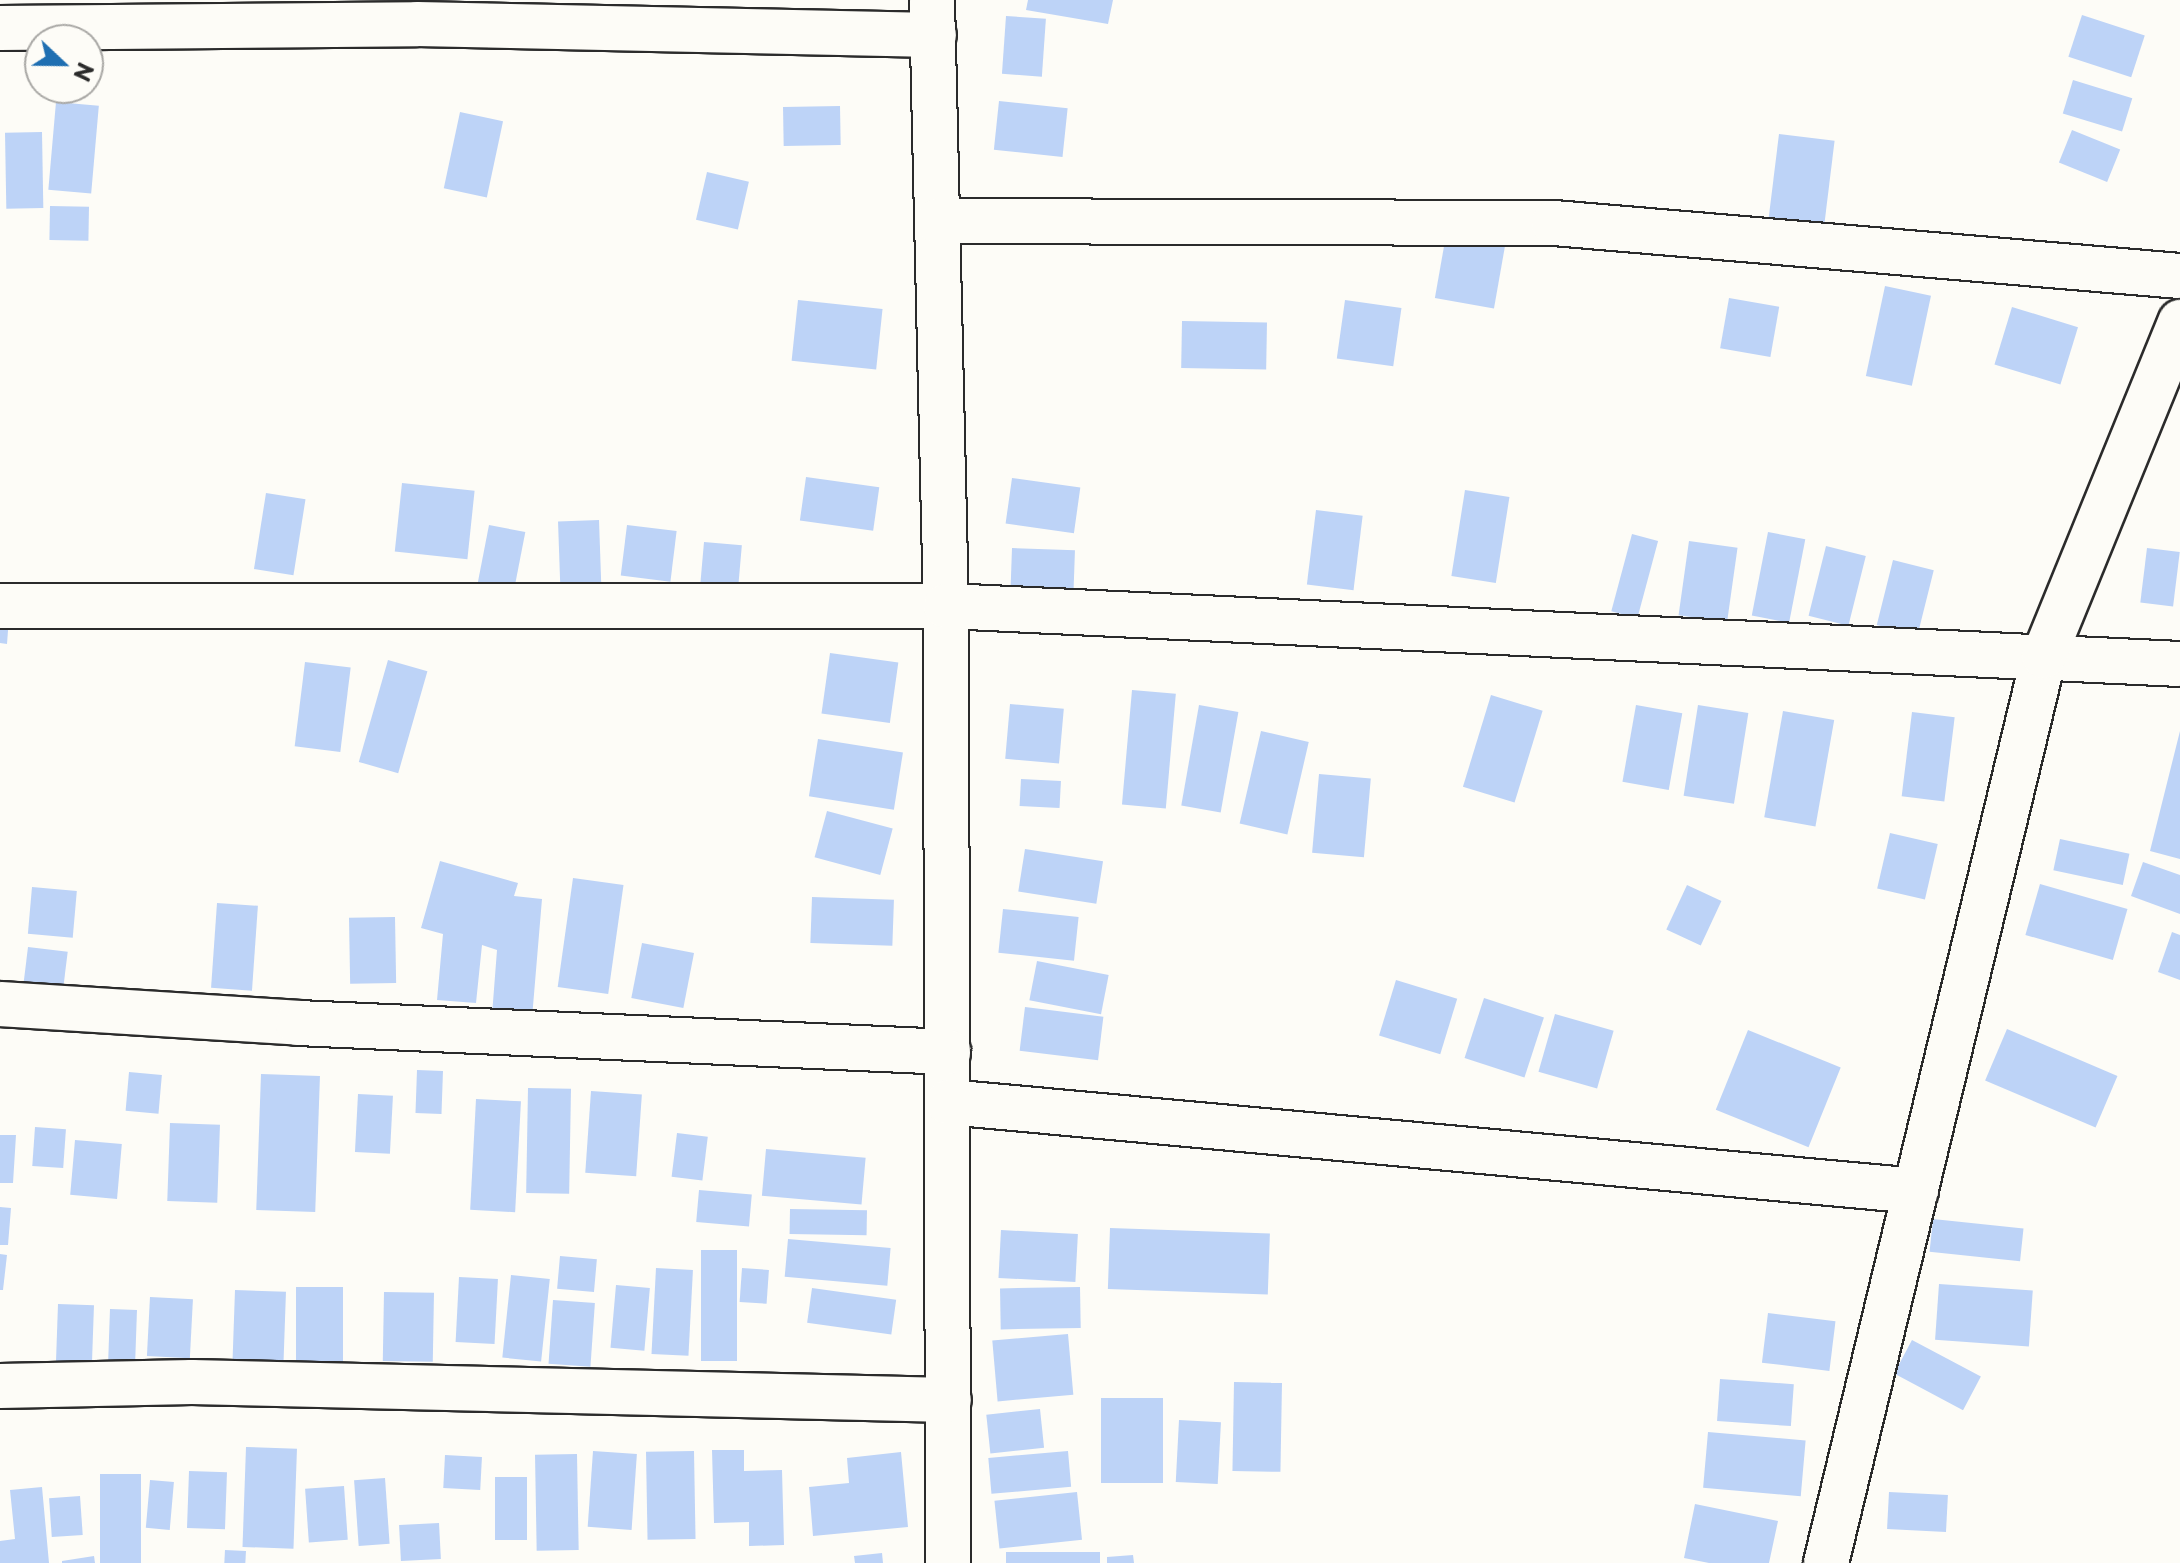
<!DOCTYPE html>
<style>
body{margin:0}
#map{position:relative;width:2180px;height:1563px;overflow:hidden;background:#fdfcf7;font-family:"Playpen Sans",sans-serif}
div>[style]{position:absolute}
.building>*{inset:0;background:#bdd3f7;transform-origin:0 0}
.roads{filter:drop-shadow(2px 0 #2b2b2b) drop-shadow(-2px 0 #2b2b2b) drop-shadow(0 2px #2b2b2b) drop-shadow(0 -2px #2b2b2b)}
.minor>*{height:44px;margin:-22px;padding:0 22px;transform-origin:22px;border-radius:22px;background:#fdfcf7}
span{translate:-50% -50%;white-space:nowrap;text-align:center;line-height:1.15;-webkit-text-stroke:7px #fdfcf7;paint-order:stroke}
.north{position:absolute;left:24px;top:24px;width:80px;height:80px;box-sizing:border-box;background:#fdfcf7;border:2px solid #a9a8a5;border-radius:50%;rotate:112deg;font-size:22px;font-weight:700;line-height:32px;text-align:center;color:#2b2b2b}
.north::after{content:'';display:block;margin:auto;width:28px;height:36px;background:#1f6fb2;clip-path:polygon(50% 0,100% 100%,50% 72%,0 100%)}
</style>
<div id="map">
<div class="building">
<i style="clip-path:polygon(1028px 0,1113px 0,1108px 24px,1026px 10px)"></i>
<i style="left:2082px;top:15px;width:66px;height:44px;rotate:18deg"></i>
<i style="left:1006px;top:16px;width:40px;height:58px;rotate:4deg"></i>
<i style="left:2073px;top:80px;width:62px;height:35px;rotate:17deg"></i>
<i style="left:999px;top:101px;width:69px;height:49px;rotate:6deg"></i>
<i style="left:56px;top:102px;width:43px;height:88px;rotate:5deg"></i>
<i style="left:840px;top:106px;width:39px;height:57px;rotate:89deg"></i>
<i style="left:460px;top:112px;width:44px;height:78px;rotate:12deg"></i>
<i style="left:2072px;top:130px;width:52px;height:35px;rotate:22deg"></i>
<i style="left:42px;top:132px;width:76px;height:37px;rotate:89deg"></i>
<i style="left:1779px;top:134px;width:56px;height:85px;rotate:7deg"></i>
<i style="left:707px;top:172px;width:43px;height:49px;rotate:13deg"></i>
<i style="left:50px;top:206px;width:39px;height:34px;rotate:1deg"></i>
<i style="left:1446px;top:235px;width:60px;height:64px;rotate:10deg"></i>
<i style="left:1885px;top:286px;width:47px;height:92px;rotate:12deg"></i>
<i style="left:1729px;top:298px;width:51px;height:51px;rotate:10deg"></i>
<i style="left:798px;top:300px;width:85px;height:61px;rotate:6deg"></i>
<i style="left:1345px;top:300px;width:57px;height:59px;rotate:8deg"></i>
<i style="left:2012px;top:307px;width:69px;height:60px;rotate:17deg"></i>
<i style="left:1182px;top:321px;width:85px;height:47px;rotate:1deg"></i>
<i style="left:806px;top:477px;width:74px;height:44px;rotate:8deg"></i>
<i style="left:1012px;top:478px;width:69px;height:46px;rotate:8deg"></i>
<i style="left:402px;top:483px;width:73px;height:69px;rotate:6deg"></i>
<i style="left:1465px;top:490px;width:45px;height:87px;rotate:9deg"></i>
<i style="left:266px;top:493px;width:40px;height:77px;rotate:9deg"></i>
<i style="left:1316px;top:510px;width:47px;height:75px;rotate:7deg"></i>
<i style="left:599px;top:520px;width:69px;height:41px;rotate:88deg"></i>
<i style="left:489px;top:525px;width:37px;height:68px;rotate:11deg"></i>
<i style="left:627px;top:525px;width:50px;height:51px;rotate:7deg"></i>
<i style="left:1768px;top:532px;width:38px;height:85px;rotate:11deg"></i>
<i style="left:1632px;top:534px;width:27px;height:80px;rotate:15deg"></i>
<i style="left:1689px;top:541px;width:49px;height:75px;rotate:8deg"></i>
<i style="left:704px;top:542px;width:38px;height:44px;rotate:5deg"></i>
<i style="left:1826px;top:546px;width:41px;height:72px;rotate:14deg"></i>
<i style="left:1012px;top:548px;width:63px;height:39px;rotate:2deg"></i>
<i style="left:2147px;top:548px;width:33px;height:55px;rotate:7deg"></i>
<i style="left:1893px;top:560px;width:42px;height:67px;rotate:14deg"></i>
<i style="clip-path:polygon(0 604px,10px 604px,7px 644px,0 643px)"></i>
<i style="left:830px;top:653px;width:69px;height:61px;rotate:8deg"></i>
<i style="left:388px;top:660px;width:41px;height:106px;rotate:16deg"></i>
<i style="left:305px;top:662px;width:46px;height:85px;rotate:7deg"></i>
<i style="left:1132px;top:690px;width:44px;height:115px;rotate:5deg"></i>
<i style="left:1491px;top:695px;width:54px;height:96px;rotate:17deg"></i>
<i style="left:1010px;top:704px;width:54px;height:55px;rotate:5deg"></i>
<i style="left:1199px;top:705px;width:40px;height:102px;rotate:10deg"></i>
<i style="left:1636px;top:705px;width:47px;height:78px;rotate:10deg"></i>
<i style="left:1698px;top:705px;width:51px;height:92px;rotate:9deg"></i>
<i style="left:1783px;top:711px;width:52px;height:108px;rotate:10deg"></i>
<i style="left:1912px;top:712px;width:43px;height:85px;rotate:7deg"></i>
<i style="left:1261px;top:731px;width:49px;height:95px;rotate:13deg"></i>
<i style="clip-path:polygon(2180px 731px,2180px 859px,2150px 851px)"></i>
<i style="left:818px;top:739px;width:86px;height:58px;rotate:9deg"></i>
<i style="left:1319px;top:774px;width:52px;height:79px;rotate:5deg"></i>
<i style="left:1021px;top:779px;width:40px;height:27px;rotate:3deg"></i>
<i style="left:827px;top:811px;width:68px;height:48px;rotate:15deg"></i>
<i style="left:1890px;top:833px;width:49px;height:57px;rotate:13deg"></i>
<i style="left:2060px;top:839px;width:71px;height:32px;rotate:12deg"></i>
<i style="left:1025px;top:849px;width:79px;height:43px;rotate:9deg"></i>
<i style="clip-path:polygon(440px 861px,518px 883px,514px 896px,542px 899px,532px 1018px,492px 1015px,497px 950px,482px 945px,476px 1003px,437px 1000px,443px 934px,421px 928px)"></i>
<i style="clip-path:polygon(2143px 862px,2180px 875px,2180px 914px,2131px 896px)"></i>
<i style="left:573px;top:878px;width:51px;height:110px;rotate:8deg"></i>
<i style="left:2040px;top:884px;width:91px;height:53px;rotate:16deg"></i>
<i style="left:1687px;top:885px;width:38px;height:49px;rotate:25deg"></i>
<i style="left:32px;top:887px;width:45px;height:47px;rotate:5deg"></i>
<i style="left:812px;top:897px;width:82px;height:46px;rotate:2deg"></i>
<i style="left:217px;top:903px;width:41px;height:85px;rotate:4deg"></i>
<i style="left:1003px;top:909px;width:76px;height:44px;rotate:6deg"></i>
<i style="left:395px;top:917px;width:66px;height:46px;rotate:89deg"></i>
<i style="clip-path:polygon(2172px 932px,2180px 935px,2180px 980px,2158px 972px)"></i>
<i style="left:642px;top:943px;width:53px;height:56px;rotate:11deg"></i>
<i style="left:28px;top:947px;width:40px;height:42px;rotate:7deg"></i>
<i style="left:1037px;top:961px;width:73px;height:40px;rotate:11deg"></i>
<i style="left:1396px;top:980px;width:64px;height:58px;rotate:17deg"></i>
<i style="left:1484px;top:998px;width:63px;height:63px;rotate:18deg"></i>
<i style="left:1025px;top:1007px;width:79px;height:44px;rotate:7deg"></i>
<i style="left:1555px;top:1014px;width:61px;height:60px;rotate:16deg"></i>
<i style="left:2007px;top:1029px;width:120px;height:56px;rotate:23deg"></i>
<i style="left:1748px;top:1030px;width:100px;height:86px;rotate:22deg"></i>
<i style="left:417px;top:1070px;width:26px;height:43px;rotate:2deg"></i>
<i style="left:129px;top:1072px;width:33px;height:39px;rotate:5deg"></i>
<i style="left:261px;top:1074px;width:59px;height:136px;rotate:2deg"></i>
<i style="left:528px;top:1088px;width:43px;height:105px;rotate:1deg"></i>
<i style="left:591px;top:1091px;width:51px;height:82px;rotate:4deg"></i>
<i style="left:358px;top:1094px;width:35px;height:58px;rotate:3deg"></i>
<i style="left:476px;top:1099px;width:45px;height:111px;rotate:3deg"></i>
<i style="left:170px;top:1123px;width:50px;height:78px;rotate:2deg"></i>
<i style="left:35px;top:1127px;width:31px;height:39px;rotate:4deg"></i>
<i style="left:677px;top:1133px;width:31px;height:44px;rotate:7deg"></i>
<i style="clip-path:polygon(0 1135px,16px 1135px,13px 1183px,0 1183px)"></i>
<i style="left:75px;top:1140px;width:47px;height:55px;rotate:5deg"></i>
<i style="left:766px;top:1149px;width:100px;height:47px;rotate:5deg"></i>
<i style="left:699px;top:1190px;width:53px;height:32px;rotate:5deg"></i>
<i style="clip-path:polygon(0 1207px,11px 1208px,8px 1245px,0 1245px)"></i>
<i style="left:790px;top:1209px;width:77px;height:25px;rotate:1deg"></i>
<i style="left:1933px;top:1219px;width:91px;height:33px;rotate:6deg"></i>
<i style="left:1110px;top:1228px;width:160px;height:61px;rotate:2deg"></i>
<i style="left:1001px;top:1230px;width:77px;height:48px;rotate:3deg"></i>
<i style="left:788px;top:1239px;width:103px;height:38px;rotate:5deg"></i>
<i style="left:701px;top:1250px;width:36px;height:111px"></i>
<i style="clip-path:polygon(0 1254px,7px 1255px,3px 1290px,0 1290px)"></i>
<i style="left:560px;top:1256px;width:37px;height:33px;rotate:5deg"></i>
<i style="left:656px;top:1268px;width:37px;height:86px;rotate:3deg"></i>
<i style="left:742px;top:1268px;width:27px;height:34px;rotate:4deg"></i>
<i style="left:511px;top:1275px;width:39px;height:83px;rotate:6deg"></i>
<i style="left:459px;top:1277px;width:39px;height:65px;rotate:3deg"></i>
<i style="left:1939px;top:1284px;width:94px;height:56px;rotate:4deg"></i>
<i style="left:616px;top:1285px;width:34px;height:63px;rotate:5deg"></i>
<i style="left:296px;top:1287px;width:47px;height:79px"></i>
<i style="left:1080px;top:1287px;width:41px;height:80px;rotate:89deg"></i>
<i style="left:812px;top:1288px;width:85px;height:35px;rotate:8deg"></i>
<i style="left:235px;top:1290px;width:51px;height:71px;rotate:2deg"></i>
<i style="left:384px;top:1292px;width:50px;height:69px;rotate:1deg"></i>
<i style="left:150px;top:1297px;width:43px;height:59px;rotate:3deg"></i>
<i style="left:553px;top:1300px;width:42px;height:64px;rotate:4deg"></i>
<i style="left:58px;top:1304px;width:36px;height:59px;rotate:2deg"></i>
<i style="left:110px;top:1309px;width:27px;height:55px;rotate:2deg"></i>
<i style="left:1768px;top:1313px;width:68px;height:50px;rotate:7deg"></i>
<i style="left:1068px;top:1334px;width:61px;height:76px;rotate:85deg"></i>
<i style="left:1912px;top:1340px;width:78px;height:38px;rotate:28deg"></i>
<i style="left:1720px;top:1379px;width:74px;height:42px;rotate:4deg"></i>
<i style="left:1234px;top:1382px;width:48px;height:89px;rotate:1deg"></i>
<i style="left:1163px;top:1398px;width:85px;height:62px;rotate:90deg"></i>
<i style="left:1040px;top:1409px;width:39px;height:54px;rotate:84deg"></i>
<i style="left:1179px;top:1420px;width:42px;height:62px;rotate:3deg"></i>
<i style="left:1708px;top:1432px;width:98px;height:56px;rotate:5deg"></i>
<i style="left:246px;top:1447px;width:51px;height:100px;rotate:2deg"></i>
<i style="clip-path:polygon(712px 1450px,744px 1450px,744px 1471px,782px 1470px,784px 1545px,749px 1546px,749px 1522px,714px 1523px)"></i>
<i style="left:593px;top:1451px;width:44px;height:76px;rotate:4deg"></i>
<i style="left:694px;top:1451px;width:88px;height:48px;rotate:89deg"></i>
<i style="left:1068px;top:1451px;width:36px;height:80px;rotate:85deg"></i>
<i style="clip-path:polygon(901px 1452px,908px 1527px,813px 1536px,809px 1487px,849px 1483px,847px 1458px)"></i>
<i style="left:577px;top:1454px;width:96px;height:42px;rotate:89deg"></i>
<i style="left:445px;top:1455px;width:37px;height:33px;rotate:3deg"></i>
<i style="left:189px;top:1471px;width:38px;height:57px;rotate:2deg"></i>
<i style="left:100px;top:1474px;width:41px;height:89px"></i>
<i style="left:495px;top:1477px;width:32px;height:63px"></i>
<i style="left:385px;top:1478px;width:66px;height:31px;rotate:86deg"></i>
<i style="left:150px;top:1480px;width:24px;height:48px;rotate:5deg"></i>
<i style="left:344px;top:1486px;width:54px;height:39px;rotate:86deg"></i>
<i style="clip-path:polygon(42px 1487px,49px 1563px,0 1563px,0 1541px,15px 1539px,10px 1490px)"></i>
<i style="left:1077px;top:1492px;width:48px;height:83px;rotate:84deg"></i>
<i style="left:1889px;top:1492px;width:59px;height:37px;rotate:3deg"></i>
<i style="left:80px;top:1496px;width:39px;height:31px;rotate:86deg"></i>
<i style="clip-path:polygon(1695px 1504px,1778px 1521px,1769px 1563px,1709px 1563px,1684px 1558px)"></i>
<i style="left:439px;top:1523px;width:36px;height:40px;rotate:87deg"></i>
<i style="left:225px;top:1550px;width:21px;height:13px;rotate:3deg"></i>
<i style="left:1100px;top:1552px;width:11px;height:94px;rotate:90deg"></i>
<i style="clip-path:polygon(882px 1553px,883px 1563px,855px 1563px,854px 1556px)"></i>
<i style="clip-path:polygon(1133px 1555px,1134px 1563px,1107px 1563px,1107px 1557px)"></i>
<i style="clip-path:polygon(94px 1556px,95px 1563px,62px 1563px,62px 1561px)"></i>
</div>
<div class="roads">
<div class="minor">
<i style="left:932px;top:0;width:606px;rotate:88.68deg"></i>
<i style="left:946px;top:606px;width:957px;rotate:89.88deg"></i>
<i style="left:0;top:28px;width:417px;rotate:-0.5deg"></i>
<i style="left:417px;top:24px;width:517px;rotate:1.22deg"></i>
<i style="left:938px;top:221px;width:616px;rotate:0.19deg"></i>
<i style="left:1554px;top:223px;width:628px;rotate:4.84deg"></i>
<i style="left:0;top:606px;width:946px"></i>
<i style="left:946px;top:606px;width:1235px;rotate:2.69deg"></i>
<i style="left:0;top:1004px;width:299px;rotate:3.6deg"></i>
<i style="left:298px;top:1023px;width:651px;rotate:2.55deg"></i>
<i style="left:948px;top:1102px;width:972px;rotate:5.25deg"></i>
<i style="left:0;top:1386px;width:192px;rotate:-1.2deg"></i>
<i style="left:192px;top:1382px;width:757px;rotate:1.36deg"></i>
<i style="left:1826px;top:1563px;width:933px;rotate:-76.49deg"></i>
<i style="left:2044px;top:656px;width:361px;rotate:-67.8deg"></i>
</div>
</div>
<div class="north">N</div>
</div>
